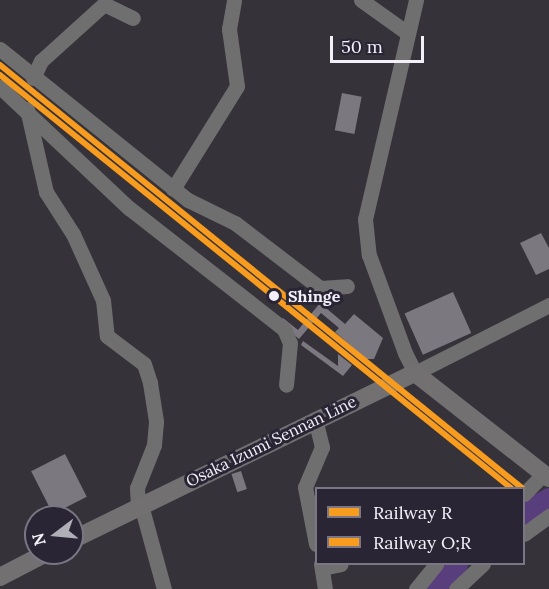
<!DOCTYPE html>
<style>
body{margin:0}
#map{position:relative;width:549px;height:589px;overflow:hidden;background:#35323a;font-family:Lora,serif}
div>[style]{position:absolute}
.river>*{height:22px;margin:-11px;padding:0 11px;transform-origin:11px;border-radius:11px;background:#583e7d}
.building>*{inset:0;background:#7b7880;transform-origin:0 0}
.minor>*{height:15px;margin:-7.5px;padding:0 7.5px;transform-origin:7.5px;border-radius:7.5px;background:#706f6f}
.major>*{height:18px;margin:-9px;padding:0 9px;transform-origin:9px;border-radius:9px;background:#727071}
.rail-1>*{height:6px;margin:-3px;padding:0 3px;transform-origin:3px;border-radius:3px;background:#f79c1f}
.rail-2>*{height:6px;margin:-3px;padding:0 3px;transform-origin:3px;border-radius:3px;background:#f79c1f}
.dots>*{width:16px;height:16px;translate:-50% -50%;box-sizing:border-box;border:3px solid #2a2534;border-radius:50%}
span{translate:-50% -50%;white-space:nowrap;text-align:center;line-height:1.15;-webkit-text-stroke:6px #2a2534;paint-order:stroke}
.stop-label{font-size:16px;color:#f3f0fa;font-weight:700}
.left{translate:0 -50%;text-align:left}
.street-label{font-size:16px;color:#f3f0fa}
.legend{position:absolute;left:315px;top:487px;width:210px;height:78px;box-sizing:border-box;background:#2a2534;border:2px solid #7a7683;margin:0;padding:8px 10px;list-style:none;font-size:18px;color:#f3f0fa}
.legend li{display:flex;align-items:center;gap:12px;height:30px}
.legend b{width:30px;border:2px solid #7a7683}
.north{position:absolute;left:24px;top:505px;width:60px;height:60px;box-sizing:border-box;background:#2a2534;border:2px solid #7a7683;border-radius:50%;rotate:254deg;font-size:16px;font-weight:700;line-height:24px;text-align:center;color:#f3f0fa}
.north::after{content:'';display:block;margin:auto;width:21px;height:27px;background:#b0aeb7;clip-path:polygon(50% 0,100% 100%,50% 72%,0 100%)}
.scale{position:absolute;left:330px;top:36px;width:94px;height:27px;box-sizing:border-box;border:3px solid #f3f0fa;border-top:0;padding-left:8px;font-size:18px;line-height:21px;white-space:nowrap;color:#f3f0fa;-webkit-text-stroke:4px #2a2534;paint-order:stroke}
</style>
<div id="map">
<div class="river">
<i style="left:524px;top:514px;width:29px;rotate:-31deg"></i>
<i style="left:433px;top:589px;width:35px;rotate:-46deg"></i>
</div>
<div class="building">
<i style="left:342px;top:93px;width:20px;height:38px;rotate:11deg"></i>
<i style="clip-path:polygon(541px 233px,549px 248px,549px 269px,536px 275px,520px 243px)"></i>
<i style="left:453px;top:292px;width:45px;height:53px;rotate:66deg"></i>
<i style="clip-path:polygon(320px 303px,345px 324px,354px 314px,383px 338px,374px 359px,366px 359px,335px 332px,339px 328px,321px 313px,299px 339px,279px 322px,283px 318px,298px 330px)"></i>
<i style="clip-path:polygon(303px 341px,338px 366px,338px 354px,352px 365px,343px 376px,301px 345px)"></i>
<i style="left:65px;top:454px;width:48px;height:38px;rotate:63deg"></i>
<i style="left:241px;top:471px;width:19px;height:10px;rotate:72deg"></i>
</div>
<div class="minor">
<i style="left:361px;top:0;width:55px;rotate:35.4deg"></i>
<i style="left:416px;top:0;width:225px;rotate:103.1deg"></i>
<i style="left:365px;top:219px;width:36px;rotate:84deg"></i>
<i style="left:369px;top:255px;width:104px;rotate:69.8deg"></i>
<i style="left:405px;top:353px;width:22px;rotate:63deg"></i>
<i style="left:415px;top:373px;width:150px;rotate:-26.9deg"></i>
<i style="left:0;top:49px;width:241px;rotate:38.8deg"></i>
<i style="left:188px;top:200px;width:52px;rotate:26.1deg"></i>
<i style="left:235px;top:223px;width:107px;rotate:37.4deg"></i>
<i style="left:320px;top:288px;width:27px;rotate:-4deg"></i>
<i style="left:33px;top:78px;width:19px;rotate:-65deg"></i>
<i style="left:41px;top:61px;width:85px;rotate:-42.1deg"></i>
<i style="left:104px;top:4px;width:32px;rotate:26deg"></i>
<i style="left:0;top:87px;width:177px;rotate:43.2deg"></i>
<i style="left:129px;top:208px;width:197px;rotate:38deg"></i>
<i style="left:284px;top:329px;width:15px;rotate:67deg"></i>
<i style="left:290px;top:343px;width:42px;rotate:95.4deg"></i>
<i style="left:27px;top:109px;width:85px;rotate:77.1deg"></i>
<i style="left:46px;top:192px;width:50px;rotate:57.3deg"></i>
<i style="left:73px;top:234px;width:72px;rotate:65.6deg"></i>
<i style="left:103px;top:300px;width:36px;rotate:84deg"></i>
<i style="left:107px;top:336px;width:46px;rotate:37.1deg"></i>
<i style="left:144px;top:364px;width:20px;rotate:72deg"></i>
<i style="left:150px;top:383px;width:39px;rotate:81deg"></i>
<i style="left:156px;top:422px;width:23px;rotate:95deg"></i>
<i style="left:154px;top:445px;width:46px;rotate:111.6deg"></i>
<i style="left:137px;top:488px;width:18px;rotate:87deg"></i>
<i style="left:173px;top:189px;width:121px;rotate:-58.1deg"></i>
<i style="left:237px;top:86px;width:58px;rotate:-98deg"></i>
<i style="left:229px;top:29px;width:29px;rotate:-80deg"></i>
<i style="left:315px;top:419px;width:29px;rotate:76deg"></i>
<i style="left:322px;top:447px;width:43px;rotate:113deg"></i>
<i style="left:305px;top:487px;width:58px;rotate:79.1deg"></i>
<i style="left:524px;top:494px;width:28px;rotate:-46deg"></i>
<i style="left:141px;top:505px;width:87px;rotate:74.7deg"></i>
<i style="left:524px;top:534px;width:31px;rotate:-36deg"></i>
<i style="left:321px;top:564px;width:25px;rotate:81deg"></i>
<i style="left:322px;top:568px;width:19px;rotate:-12deg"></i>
<i style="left:416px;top:589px;width:32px;rotate:-51deg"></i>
<i style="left:456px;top:589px;width:37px;rotate:-43deg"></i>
</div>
<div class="major">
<i style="left:72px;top:540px;width:381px;rotate:-26deg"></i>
<i style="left:415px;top:373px;width:170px;rotate:38.1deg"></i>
<i style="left:0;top:577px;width:52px;rotate:-27.6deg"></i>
</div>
<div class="rail-1">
<i style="left:0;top:65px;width:672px;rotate:39.02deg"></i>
</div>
<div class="rail-2">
<i style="left:0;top:75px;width:657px;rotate:38.95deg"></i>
</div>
<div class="dots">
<i style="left:274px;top:296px;background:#f3f0fa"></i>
</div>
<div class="stop-label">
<span class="left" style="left:288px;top:296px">Shinge</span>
</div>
<div class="street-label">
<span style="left:271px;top:441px;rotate:-26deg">Osaka Izumi Sennan Line</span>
</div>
<ul class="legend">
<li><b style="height:8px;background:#f79c1f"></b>Railway R</li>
<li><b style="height:8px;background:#f79c1f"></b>Railway O;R</li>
</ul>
<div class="north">N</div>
<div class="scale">50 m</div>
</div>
